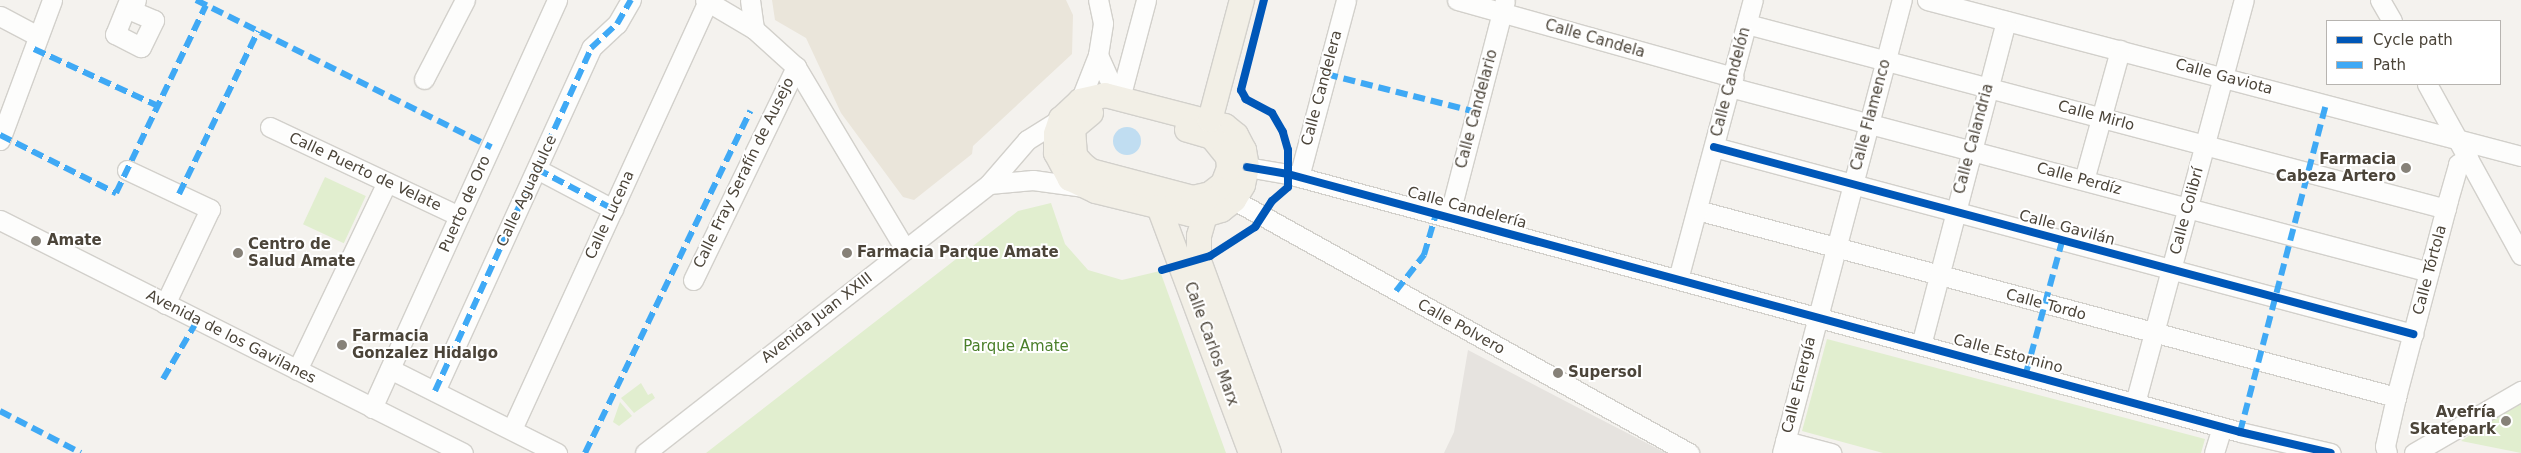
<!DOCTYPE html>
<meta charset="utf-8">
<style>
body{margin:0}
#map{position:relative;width:2521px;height:453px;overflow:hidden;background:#f4f2ee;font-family:"DejaVu Sans",sans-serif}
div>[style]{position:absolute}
.education>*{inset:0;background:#eae5da}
.green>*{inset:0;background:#e1eecf;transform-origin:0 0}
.parking>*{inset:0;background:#e6e3df}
.water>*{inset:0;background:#c0ddf1}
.round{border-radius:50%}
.roads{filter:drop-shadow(1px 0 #d2d0cb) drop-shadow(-1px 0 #d2d0cb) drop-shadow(0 1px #d2d0cb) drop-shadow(0 -1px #d2d0cb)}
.minor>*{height:19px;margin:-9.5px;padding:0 9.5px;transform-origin:9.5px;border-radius:9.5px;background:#fdfdfc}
.major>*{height:24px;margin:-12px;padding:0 12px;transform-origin:12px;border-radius:12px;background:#f2efe6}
.quiet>*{height:6px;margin-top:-3px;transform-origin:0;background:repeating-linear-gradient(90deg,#3fa9f5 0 12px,transparent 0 18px)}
.cycleway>*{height:8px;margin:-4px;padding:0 4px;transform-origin:4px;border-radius:4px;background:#0057b8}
.dots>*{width:14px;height:14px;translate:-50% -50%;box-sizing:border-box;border:2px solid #fff;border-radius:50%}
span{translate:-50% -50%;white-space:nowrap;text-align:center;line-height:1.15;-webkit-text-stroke:4px #fff;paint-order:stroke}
.street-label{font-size:15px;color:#4b4439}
.poi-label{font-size:15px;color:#4b4439;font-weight:700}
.right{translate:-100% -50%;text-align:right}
.left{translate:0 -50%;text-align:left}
.park-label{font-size:15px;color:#4a7f2a}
.legend{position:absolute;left:2326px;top:20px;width:175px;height:65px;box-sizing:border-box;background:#fff;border:1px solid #b7b4b0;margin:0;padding:6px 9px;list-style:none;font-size:15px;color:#4b4439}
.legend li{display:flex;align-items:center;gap:10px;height:25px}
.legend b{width:25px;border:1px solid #b7b4b0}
</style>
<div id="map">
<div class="education">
<i style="clip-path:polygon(772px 0,1066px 0,1073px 15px,1072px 54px,973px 146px,972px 154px,914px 200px,903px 197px,841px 113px,806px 38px,775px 20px)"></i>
</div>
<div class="green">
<i style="left:325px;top:177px;width:45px;height:52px;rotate:25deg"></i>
<i style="clip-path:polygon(1051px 203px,1065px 244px,1088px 270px,1122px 280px,1160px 271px,1226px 453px,706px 453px,1018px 211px)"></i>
<i style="clip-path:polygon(1827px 339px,2205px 439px,2201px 453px,1883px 453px,1802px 431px)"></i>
<i style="clip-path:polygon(641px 383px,648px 395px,652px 393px,655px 398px,634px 413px,621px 398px)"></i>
<i style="clip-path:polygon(620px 402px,632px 416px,619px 426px,613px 422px)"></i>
<i style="clip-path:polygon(2521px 402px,2521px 453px,2461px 441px)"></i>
</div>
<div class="parking">
<i style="clip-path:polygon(1468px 350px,1569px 403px,1666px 453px,1444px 453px,1454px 432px)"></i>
</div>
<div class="water">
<i class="round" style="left:1113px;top:127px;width:28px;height:28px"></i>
</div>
<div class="roads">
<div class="minor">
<i style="left:129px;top:0;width:37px;rotate:112deg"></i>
<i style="left:115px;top:34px;width:29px;rotate:27deg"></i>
<i style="left:141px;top:47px;width:30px;rotate:-64deg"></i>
<i style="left:154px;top:20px;width:25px;rotate:-157deg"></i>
<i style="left:131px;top:10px;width:11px;rotate:-63deg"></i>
<i style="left:705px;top:0;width:57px;rotate:30.6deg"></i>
<i style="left:754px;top:29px;width:57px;rotate:42.1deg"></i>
<i style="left:796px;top:67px;width:212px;rotate:59.1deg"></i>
<i style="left:750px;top:0;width:29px;rotate:82deg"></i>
<i style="left:1457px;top:0;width:287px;rotate:15.6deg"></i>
<i style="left:1927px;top:0;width:614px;rotate:14.72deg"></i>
<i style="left:2380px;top:0;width:24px;rotate:60deg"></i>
<i style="left:0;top:16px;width:43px;rotate:27.8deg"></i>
<i style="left:1747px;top:24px;width:723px;rotate:14.82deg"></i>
<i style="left:1098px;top:55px;width:46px;rotate:65.7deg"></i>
<i style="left:424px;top:79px;width:89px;rotate:-62.6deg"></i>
<i style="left:2427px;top:84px;width:195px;rotate:61.2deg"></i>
<i style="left:1730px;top:87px;width:723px;rotate:14.82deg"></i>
<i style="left:1120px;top:98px;width:101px;rotate:-75.1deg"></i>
<i style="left:1080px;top:101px;width:49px;rotate:-68.6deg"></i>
<i style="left:1098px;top:55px;width:32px;rotate:-81deg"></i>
<i style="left:1103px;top:23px;width:24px;rotate:-102deg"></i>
<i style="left:270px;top:127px;width:209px;rotate:25.2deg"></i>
<i style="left:0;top:140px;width:149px;rotate:-69.6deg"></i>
<i style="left:1714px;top:147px;width:724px;rotate:14.98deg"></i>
<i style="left:1247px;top:167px;width:42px;rotate:9.7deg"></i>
<i style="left:1288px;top:174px;width:986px;rotate:15.16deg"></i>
<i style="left:2240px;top:432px;width:93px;rotate:13deg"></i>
<i style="left:537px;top:169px;width:86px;rotate:27.8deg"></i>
<i style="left:127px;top:170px;width:92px;rotate:25.2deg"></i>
<i style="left:210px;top:209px;width:105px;rotate:115.3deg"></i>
<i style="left:1299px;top:177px;width:183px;rotate:-75.1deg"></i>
<i style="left:2084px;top:180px;width:135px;rotate:-74.5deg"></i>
<i style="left:989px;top:184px;width:44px;rotate:-5.2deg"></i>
<i style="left:1033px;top:180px;width:50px;rotate:8deg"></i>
<i style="left:1234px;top:200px;width:521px;rotate:29.08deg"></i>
<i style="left:1697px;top:210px;width:724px;rotate:14.98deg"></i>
<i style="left:1449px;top:217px;width:223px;rotate:-75.5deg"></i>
<i style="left:0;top:220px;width:518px;rotate:26.71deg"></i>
<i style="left:1678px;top:279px;width:289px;rotate:-75deg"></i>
<i style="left:693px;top:280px;width:237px;rotate:-64.2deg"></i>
<i style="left:1921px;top:345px;width:335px;rotate:-75.3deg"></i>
<i style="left:390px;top:369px;width:187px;rotate:26.7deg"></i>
<i style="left:297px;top:370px;width:208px;rotate:-64.4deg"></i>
<i style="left:435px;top:391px;width:377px;rotate:-65.5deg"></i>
<i style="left:591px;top:48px;width:35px;rotate:-43deg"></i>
<i style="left:617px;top:24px;width:28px;rotate:-60deg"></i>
<i style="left:2135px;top:403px;width:417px;rotate:-74.9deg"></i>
<i style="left:372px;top:408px;width:448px;rotate:-65.6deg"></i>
<i style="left:512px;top:429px;width:471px;rotate:-65.4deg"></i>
<i style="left:1785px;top:441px;width:48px;rotate:14.6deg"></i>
<i style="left:645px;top:453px;width:437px;rotate:-38deg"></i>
<i style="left:989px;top:184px;width:58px;rotate:-49.2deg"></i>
<i style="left:1027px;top:140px;width:40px;rotate:-32deg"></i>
<i style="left:1782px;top:453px;width:469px;rotate:-75.2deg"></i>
<i style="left:2214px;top:453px;width:27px;rotate:-73deg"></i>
<i style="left:2387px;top:453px;width:7px;rotate:-106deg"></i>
<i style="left:2385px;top:446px;width:50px;rotate:-77.3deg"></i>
<i style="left:2396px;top:397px;width:204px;rotate:-75.2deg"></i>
<i style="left:2448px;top:200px;width:37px;rotate:-74deg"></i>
<i style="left:2458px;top:164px;width:12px;rotate:-31deg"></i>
<i style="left:2414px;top:453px;width:124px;rotate:-30.1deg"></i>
</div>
<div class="major">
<i style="left:1105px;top:95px;width:124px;rotate:14.5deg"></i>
<i style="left:1225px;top:126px;width:14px;rotate:39deg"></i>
<i style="left:1236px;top:135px;width:17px;rotate:62deg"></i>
<i style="left:1244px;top:150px;width:17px;rotate:80deg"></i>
<i style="left:1247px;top:167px;width:18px;rotate:103deg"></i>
<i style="left:1243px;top:185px;width:17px;rotate:121deg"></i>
<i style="left:1234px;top:200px;width:16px;rotate:142deg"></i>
<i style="left:1221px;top:210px;width:17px;rotate:163deg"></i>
<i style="left:1205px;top:215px;width:15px;rotate:-176deg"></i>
<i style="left:1190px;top:214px;width:97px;rotate:-166.3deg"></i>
<i style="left:1096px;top:191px;width:29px;rotate:-155deg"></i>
<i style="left:1070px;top:179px;width:30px;rotate:-118deg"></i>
<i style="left:1056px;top:153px;width:19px;rotate:-90deg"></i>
<i style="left:1056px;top:134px;width:16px;rotate:-72deg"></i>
<i style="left:1061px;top:119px;width:26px;rotate:-43deg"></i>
<i style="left:1080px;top:101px;width:26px;rotate:-13deg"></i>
<i style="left:1091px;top:113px;width:23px;rotate:140deg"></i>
<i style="left:1073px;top:128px;width:28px;rotate:86deg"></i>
<i style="left:1075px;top:156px;width:12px;rotate:48deg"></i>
<i style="left:1083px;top:165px;width:10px;rotate:37deg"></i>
<i style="left:1091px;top:171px;width:106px;rotate:14.8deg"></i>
<i style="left:1193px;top:198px;width:17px;rotate:-13deg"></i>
<i style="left:1210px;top:194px;width:16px;rotate:-38deg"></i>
<i style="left:1223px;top:184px;width:17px;rotate:-69deg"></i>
<i style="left:1229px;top:168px;width:11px;rotate:-95deg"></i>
<i style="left:1228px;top:157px;width:26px;rotate:-129deg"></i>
<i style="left:1212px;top:137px;width:26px;rotate:-164deg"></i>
<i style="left:1210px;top:120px;width:124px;rotate:-75.1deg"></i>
<i style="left:1159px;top:207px;width:263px;rotate:69.5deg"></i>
<i style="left:1205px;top:215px;width:22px;rotate:106deg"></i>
<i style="left:1199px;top:236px;width:25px;rotate:90deg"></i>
<i style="left:1199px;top:261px;width:204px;rotate:70deg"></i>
</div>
</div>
<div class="quiet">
<i style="left:196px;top:0;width:330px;rotate:26.5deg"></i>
<i style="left:34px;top:49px;width:136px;rotate:24.7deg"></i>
<i style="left:1326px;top:74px;width:155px;rotate:14.2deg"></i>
<i style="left:0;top:135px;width:130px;rotate:26.6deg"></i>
<i style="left:116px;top:193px;width:208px;rotate:-64.4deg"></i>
<i style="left:537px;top:169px;width:86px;rotate:27.8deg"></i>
<i style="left:179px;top:194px;width:181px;rotate:-64.1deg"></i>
<i style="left:1396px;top:291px;width:46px;rotate:-52.1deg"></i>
<i style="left:1424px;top:255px;width:43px;rotate:-73.7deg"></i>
<i style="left:2026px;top:373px;width:137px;rotate:-74.7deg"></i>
<i style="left:163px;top:379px;width:67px;rotate:-59.6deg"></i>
<i style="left:435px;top:391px;width:377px;rotate:-65.5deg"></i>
<i style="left:591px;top:48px;width:35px;rotate:-43deg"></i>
<i style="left:617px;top:24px;width:28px;rotate:-60deg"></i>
<i style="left:0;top:411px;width:91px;rotate:27.4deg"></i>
<i style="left:2240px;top:432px;width:339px;rotate:-75.3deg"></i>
<i style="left:585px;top:453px;width:380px;rotate:-64.2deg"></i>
</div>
<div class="cycleway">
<i style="left:1714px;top:147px;width:724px;rotate:14.98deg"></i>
<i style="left:1247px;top:167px;width:42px;rotate:9.7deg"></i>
<i style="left:1288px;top:174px;width:986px;rotate:15.16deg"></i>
<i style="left:2240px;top:432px;width:93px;rotate:13deg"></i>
<i style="left:1162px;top:270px;width:50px;rotate:-16.3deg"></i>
<i style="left:1210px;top:256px;width:54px;rotate:-32.8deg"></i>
<i style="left:1255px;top:227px;width:31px;rotate:-57deg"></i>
<i style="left:1272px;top:201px;width:21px;rotate:-41deg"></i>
<i style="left:1288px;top:187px;width:37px;rotate:-90deg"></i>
<i style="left:1288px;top:150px;width:19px;rotate:-106deg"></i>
<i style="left:1283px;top:132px;width:22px;rotate:-120deg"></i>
<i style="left:1272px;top:113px;width:30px;rotate:-152deg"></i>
<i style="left:1246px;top:99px;width:10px;rotate:-119deg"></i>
<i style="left:1241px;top:90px;width:93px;rotate:-75.7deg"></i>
</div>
<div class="dots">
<i style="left:2406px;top:168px;background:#868178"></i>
<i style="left:36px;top:241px;background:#868178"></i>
<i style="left:238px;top:253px;background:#868178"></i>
<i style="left:847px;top:253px;background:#868178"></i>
<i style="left:342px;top:345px;background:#868178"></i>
<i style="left:1558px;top:373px;background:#868178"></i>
<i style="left:2506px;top:421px;background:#868178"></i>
</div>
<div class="street-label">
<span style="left:1595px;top:39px;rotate:16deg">Calle Candela</span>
<span style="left:2224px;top:77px;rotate:15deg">Calle Gaviota</span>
<span style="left:1731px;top:82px;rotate:-75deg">Calle Candelón</span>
<span style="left:1322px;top:88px;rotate:-75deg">Calle Candelera</span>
<span style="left:1477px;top:109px;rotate:-75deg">Calle Candelario</span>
<span style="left:1871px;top:115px;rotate:-75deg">Calle Flamenco</span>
<span style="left:2096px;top:116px;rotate:15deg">Calle Mirlo</span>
<span style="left:1974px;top:139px;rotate:-75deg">Calle Calandria</span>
<span style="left:365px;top:172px;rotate:25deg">Calle Puerto de Velate</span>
<span style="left:744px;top:173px;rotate:-64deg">Calle Fray Serafín de Ausejo</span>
<span style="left:2079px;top:179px;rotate:15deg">Calle Perdíz</span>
<span style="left:527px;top:191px;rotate:-65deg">Calle Aguadulce</span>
<span style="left:465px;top:204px;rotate:-66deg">Puerto de Oro</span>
<span style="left:1467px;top:208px;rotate:15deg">Calle Candelería</span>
<span style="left:2187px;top:211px;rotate:-75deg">Calle Colibrí</span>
<span style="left:610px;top:215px;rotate:-65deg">Calle Lucena</span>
<span style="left:2067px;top:228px;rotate:15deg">Calle Gavilán</span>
<span style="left:2430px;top:270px;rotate:-75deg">Calle Tórtola</span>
<span style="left:2046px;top:305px;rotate:15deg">Calle Tordo</span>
<span style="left:817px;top:318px;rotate:-38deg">Avenida Juan XXIII</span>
<span style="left:1461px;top:327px;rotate:29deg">Calle Polvero</span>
<span style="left:231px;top:337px;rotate:27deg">Avenida de los Gavilanes</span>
<span style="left:1211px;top:344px;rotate:70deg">Calle Carlos Marx</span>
<span style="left:2008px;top:354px;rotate:15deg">Calle Estornino</span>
<span style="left:1799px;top:385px;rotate:-76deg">Calle Energía</span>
</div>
<div class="poi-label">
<span class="right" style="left:2396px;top:168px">Farmacia<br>Cabeza Artero</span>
<span class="left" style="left:47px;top:241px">Amate</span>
<span class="left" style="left:248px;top:253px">Centro de<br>Salud Amate</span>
<span class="left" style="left:857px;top:253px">Farmacia Parque Amate</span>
<span class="left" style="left:352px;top:345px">Farmacia<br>Gonzalez Hidalgo</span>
<span class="left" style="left:1568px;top:373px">Supersol</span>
<span class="right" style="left:2496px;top:421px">Avefría<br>Skatepark</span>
</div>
<div class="park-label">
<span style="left:1016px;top:347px">Parque Amate</span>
</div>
<ul class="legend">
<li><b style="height:6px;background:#0057b8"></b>Cycle path</li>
<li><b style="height:6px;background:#3fa9f5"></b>Path</li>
</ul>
</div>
